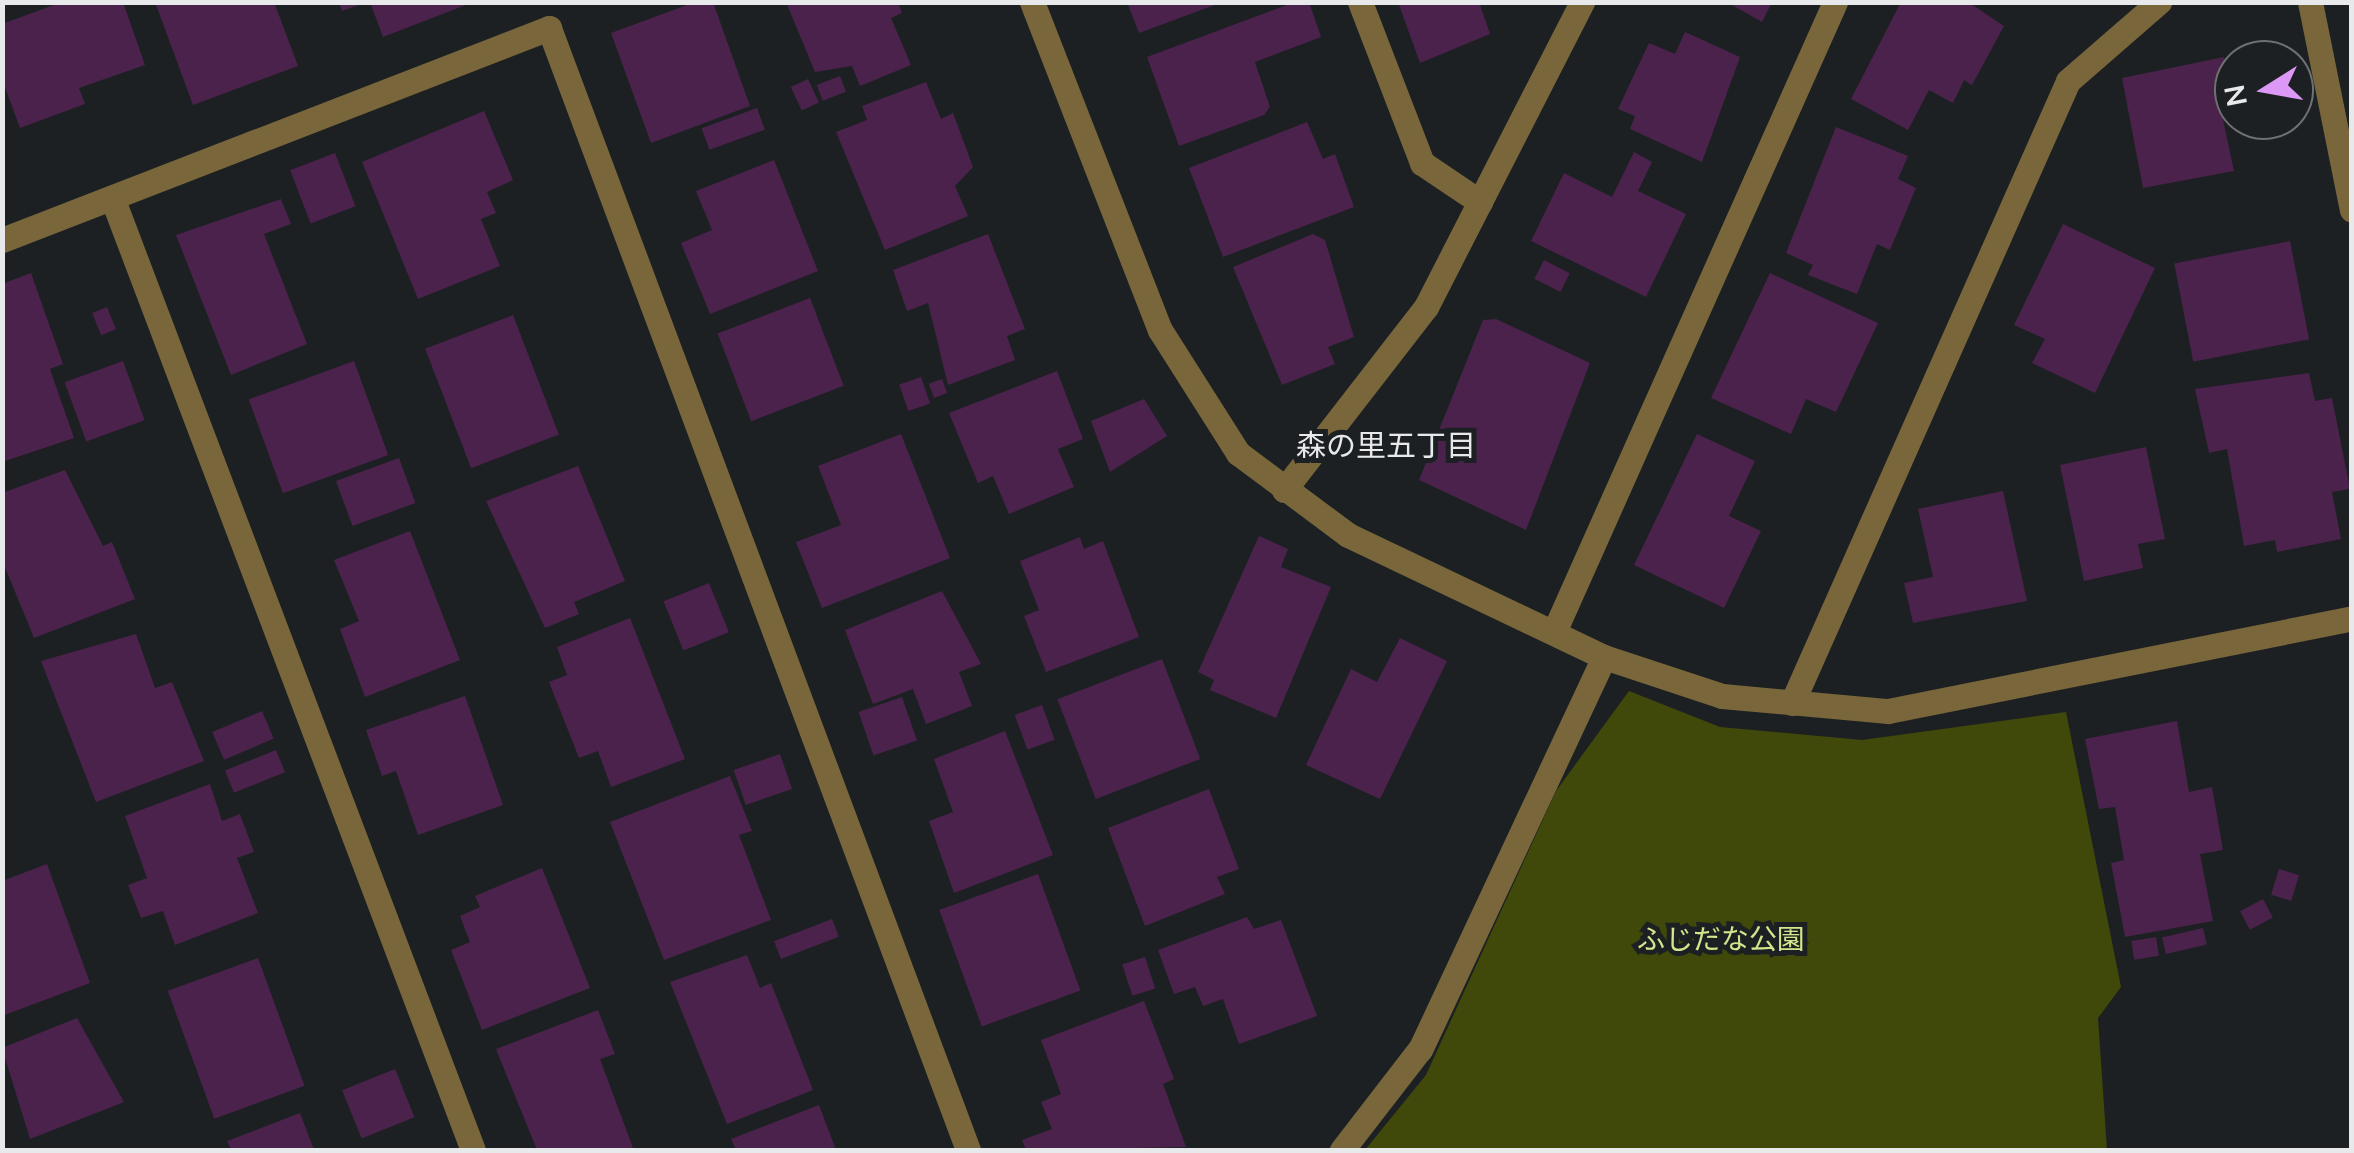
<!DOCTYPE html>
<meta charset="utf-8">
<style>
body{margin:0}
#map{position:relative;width:2354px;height:1153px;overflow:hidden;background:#1d2023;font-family:"Nunito Sans","Noto Sans JP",sans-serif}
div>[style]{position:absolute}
.green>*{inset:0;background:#404909}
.building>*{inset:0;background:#4a224b;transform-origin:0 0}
.minor>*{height:25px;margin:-12.5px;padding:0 12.5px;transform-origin:12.5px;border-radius:12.5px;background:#79673b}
span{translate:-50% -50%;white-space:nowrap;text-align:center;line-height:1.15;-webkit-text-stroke:10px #1d2023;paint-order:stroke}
.park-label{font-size:28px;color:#d4e68c}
.neighbourhood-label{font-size:30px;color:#e7e9eb}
.frame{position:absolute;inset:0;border:5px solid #e7e9eb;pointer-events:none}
.north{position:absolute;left:2214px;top:40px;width:100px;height:100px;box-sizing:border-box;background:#1d2023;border:2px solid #6e7073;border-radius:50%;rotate:259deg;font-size:28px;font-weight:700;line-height:40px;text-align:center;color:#e7e9eb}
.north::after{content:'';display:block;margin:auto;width:35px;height:45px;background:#db99f5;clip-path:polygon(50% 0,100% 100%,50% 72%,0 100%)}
</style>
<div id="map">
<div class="green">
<i style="clip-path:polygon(1629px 691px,1720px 727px,1862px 740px,2066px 712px,2121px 987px,2098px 1018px,2107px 1150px,1365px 1150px,1426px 1075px,1556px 791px)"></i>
</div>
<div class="building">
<i style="clip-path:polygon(62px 2px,123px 2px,145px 65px,79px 88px,85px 104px,20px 128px,2px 79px,2px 24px)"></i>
<i style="clip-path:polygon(155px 2px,274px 2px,298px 66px,193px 105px)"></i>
<i style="clip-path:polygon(339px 2px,364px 2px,364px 3px,342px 11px)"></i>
<i style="clip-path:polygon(370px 2px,471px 2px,471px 3px,383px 37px)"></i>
<i style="clip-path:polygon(695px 2px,713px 2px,750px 106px,651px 143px,611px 33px)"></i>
<i style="clip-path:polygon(786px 2px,898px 2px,902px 13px,891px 18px,911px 65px,860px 86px,852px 66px,815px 72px)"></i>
<i style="clip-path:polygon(1127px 2px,1220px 2px,1220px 3px,1139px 33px)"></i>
<i style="clip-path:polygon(1295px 2px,1309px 2px,1321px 37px,1255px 62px,1270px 107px,1264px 115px,1179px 146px,1147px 57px)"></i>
<i style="clip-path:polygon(1398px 2px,1479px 2px,1490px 34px,1420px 63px)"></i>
<i style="clip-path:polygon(1727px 2px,1772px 2px,1762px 22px)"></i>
<i style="clip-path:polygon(1901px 2px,1968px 2px,2004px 26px,1972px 85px,1964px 80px,1953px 103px,1929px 90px,1908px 130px,1851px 99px)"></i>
<i style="clip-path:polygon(1685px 32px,1740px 57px,1702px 162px,1630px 129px,1635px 116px,1618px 109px,1649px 43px,1675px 54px)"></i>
<i style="clip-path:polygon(2224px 57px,2234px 113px,2222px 115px,2234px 171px,2143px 188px,2122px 78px)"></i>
<i style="left:840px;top:76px;width:17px;height:25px;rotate:69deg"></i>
<i style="left:808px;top:79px;width:26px;height:19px;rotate:65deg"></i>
<i style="clip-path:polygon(926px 82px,941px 119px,953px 113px,973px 167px,955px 186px,968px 216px,885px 250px,836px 132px,867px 120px,862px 106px)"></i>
<i style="left:757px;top:108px;width:23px;height:59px;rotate:70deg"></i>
<i style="clip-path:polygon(484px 111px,513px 180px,487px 192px,496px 213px,481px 219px,500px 266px,418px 299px,362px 162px)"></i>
<i style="clip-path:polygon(1307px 122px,1323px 159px,1335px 154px,1354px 207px,1223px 257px,1189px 168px)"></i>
<i style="clip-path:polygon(1836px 127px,1908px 156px,1898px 179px,1916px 188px,1890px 250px,1877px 244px,1857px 294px,1808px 275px,1813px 265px,1786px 253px)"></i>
<i style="clip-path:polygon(1634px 152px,1652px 162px,1638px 191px,1686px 214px,1646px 297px,1531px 241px,1564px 173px,1612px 197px)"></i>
<i style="left:335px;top:153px;width:57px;height:48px;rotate:69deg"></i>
<i style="clip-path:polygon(774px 160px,818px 271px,710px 314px,681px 243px,712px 230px,696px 191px)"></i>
<i style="clip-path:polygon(281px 199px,291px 224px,264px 234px,307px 344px,231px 375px,176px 235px)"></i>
<i style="clip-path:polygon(2063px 224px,2155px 268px,2095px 393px,2032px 363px,2045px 339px,2014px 325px)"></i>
<i style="clip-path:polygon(988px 234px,1025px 329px,1007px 336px,1015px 360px,948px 385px,928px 303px,907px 311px,893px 270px)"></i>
<i style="clip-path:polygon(1313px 234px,1325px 240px,1354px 337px,1328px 347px,1335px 364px,1282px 385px,1233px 267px)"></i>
<i style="left:2290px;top:241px;width:100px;height:118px;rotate:79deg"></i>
<i style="left:1544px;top:260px;width:29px;height:21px;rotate:27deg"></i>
<i style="clip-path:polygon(31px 273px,63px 364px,50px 369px,74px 438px,2px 462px,2px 284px)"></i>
<i style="clip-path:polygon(1770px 273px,1878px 323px,1836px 412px,1806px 399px,1791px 434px,1711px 398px)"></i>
<i style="left:810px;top:298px;width:94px;height:99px;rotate:69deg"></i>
<i style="left:107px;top:307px;width:24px;height:16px;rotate:68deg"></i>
<i style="left:513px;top:315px;width:128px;height:94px;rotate:69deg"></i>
<i style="clip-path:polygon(1496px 319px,1590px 363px,1526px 530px,1419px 480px,1483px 320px)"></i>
<i style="left:123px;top:361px;width:63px;height:62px;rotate:70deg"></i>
<i style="left:354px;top:361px;width:100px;height:112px;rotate:70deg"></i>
<i style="clip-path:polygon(1057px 371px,1083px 439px,1058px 449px,1074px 487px,1009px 514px,993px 476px,978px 483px,949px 413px)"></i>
<i style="clip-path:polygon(2309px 373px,2315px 401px,2332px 398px,2350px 489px,2332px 492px,2341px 539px,2277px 552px,2275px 540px,2244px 546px,2227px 449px,2209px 453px,2195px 389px)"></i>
<i style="left:921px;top:377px;width:28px;height:23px;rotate:71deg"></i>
<i style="left:942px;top:379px;width:15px;height:14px;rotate:70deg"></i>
<i style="clip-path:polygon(1144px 399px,1167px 436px,1110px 472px,1091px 421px)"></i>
<i style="clip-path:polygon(901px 434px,950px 558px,822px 608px,796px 542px,841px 525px,818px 466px)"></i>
<i style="clip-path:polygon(1697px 434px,1755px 461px,1729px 516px,1761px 531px,1724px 608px,1634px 565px)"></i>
<i style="clip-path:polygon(2146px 447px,2165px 539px,2138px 544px,2143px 568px,2084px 581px,2060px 465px)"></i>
<i style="left:399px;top:458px;width:48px;height:67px;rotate:70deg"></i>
<i style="clip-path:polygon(578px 466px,625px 581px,574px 602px,579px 614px,545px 628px,486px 501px)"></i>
<i style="clip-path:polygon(65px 470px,103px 546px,112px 542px,135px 599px,34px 638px,2px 560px,2px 493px)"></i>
<i style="clip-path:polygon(2003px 491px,2027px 601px,1913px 623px,1904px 583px,1933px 577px,1918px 509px)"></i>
<i style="clip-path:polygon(410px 531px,460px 660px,365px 697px,340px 629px,359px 621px,334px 560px)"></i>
<i style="clip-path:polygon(1259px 536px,1288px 549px,1281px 567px,1331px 587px,1276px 718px,1210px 690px,1214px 680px,1198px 672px)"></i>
<i style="clip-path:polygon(1080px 537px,1084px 549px,1103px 541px,1139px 637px,1046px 672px,1024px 616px,1039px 610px,1020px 561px)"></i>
<i style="left:709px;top:583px;width:53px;height:49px;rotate:68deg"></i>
<i style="clip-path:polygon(942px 591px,981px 664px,959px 672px,972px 706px,926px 724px,913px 689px,873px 704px,845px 630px)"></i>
<i style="clip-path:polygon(630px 618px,685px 759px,611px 787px,598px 751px,579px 758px,549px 682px,567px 675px,557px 647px)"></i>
<i style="clip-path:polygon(136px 634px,155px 688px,172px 682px,204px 761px,96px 802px,41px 661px)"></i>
<i style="clip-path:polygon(1400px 638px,1447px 661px,1380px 799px,1306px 765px,1351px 669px,1377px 682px)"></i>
<i style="left:1162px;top:659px;width:107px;height:112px;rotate:69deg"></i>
<i style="clip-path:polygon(465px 696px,503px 805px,418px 835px,396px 771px,382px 776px,366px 730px)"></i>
<i style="left:902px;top:697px;width:46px;height:46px;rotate:71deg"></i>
<i style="left:1042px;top:705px;width:37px;height:29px;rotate:70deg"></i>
<i style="left:262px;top:711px;width:30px;height:54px;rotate:67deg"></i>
<i style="clip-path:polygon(2177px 721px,2189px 792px,2212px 787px,2223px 850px,2200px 854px,2213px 921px,2125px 937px,2111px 863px,2124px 860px,2115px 807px,2099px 809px,2085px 739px)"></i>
<i style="clip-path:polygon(1005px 731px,1053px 855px,954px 893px,929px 821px,953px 812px,934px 759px)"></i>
<i style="left:276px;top:750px;width:24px;height:55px;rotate:68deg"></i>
<i style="left:780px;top:754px;width:37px;height:49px;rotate:71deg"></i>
<i style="clip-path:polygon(730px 776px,752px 831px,739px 835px,771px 920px,664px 960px,610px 822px)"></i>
<i style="clip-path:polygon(210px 784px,222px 821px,240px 814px,254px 852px,237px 858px,258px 913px,175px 945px,163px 911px,141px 918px,128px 885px,147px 878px,125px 816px)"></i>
<i style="clip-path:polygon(1209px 789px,1239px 869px,1217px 877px,1225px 894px,1145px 926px,1108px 828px)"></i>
<i style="clip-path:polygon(47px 864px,90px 983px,2px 1016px,2px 881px)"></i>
<i style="clip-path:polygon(542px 868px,590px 988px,482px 1030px,451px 950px,470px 942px,460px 916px,480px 907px,475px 896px)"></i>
<i style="left:2279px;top:869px;width:21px;height:27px;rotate:17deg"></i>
<i style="left:1038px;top:874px;width:124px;height:105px;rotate:70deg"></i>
<i style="left:2263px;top:899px;width:21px;height:26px;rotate:62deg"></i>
<i style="clip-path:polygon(1247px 917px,1254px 929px,1281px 920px,1317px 1016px,1239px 1044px,1223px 999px,1203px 1006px,1195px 987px,1174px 994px,1158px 950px)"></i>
<i style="left:832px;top:919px;width:19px;height:62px;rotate:69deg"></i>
<i style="left:2203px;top:928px;width:17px;height:42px;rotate:77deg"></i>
<i style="left:2156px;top:937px;width:19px;height:25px;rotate:81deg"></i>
<i style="clip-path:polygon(747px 955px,760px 988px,771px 983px,813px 1090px,727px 1124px,670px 982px)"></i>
<i style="left:1145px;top:957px;width:33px;height:24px;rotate:72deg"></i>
<i style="left:258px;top:958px;width:136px;height:96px;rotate:70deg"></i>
<i style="clip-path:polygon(1144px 1001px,1174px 1079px,1163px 1084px,1186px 1147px,1026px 1150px,1022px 1140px,1052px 1129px,1041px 1102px,1061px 1094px,1041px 1040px)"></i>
<i style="clip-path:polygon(598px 1010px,615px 1054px,600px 1059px,633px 1148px,537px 1150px,496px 1049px)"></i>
<i style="clip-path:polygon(77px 1018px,124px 1102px,30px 1139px,2px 1048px)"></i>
<i style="left:395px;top:1069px;width:52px;height:57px;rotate:68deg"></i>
<i style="clip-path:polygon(819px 1105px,836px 1150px,736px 1150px,731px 1139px)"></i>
<i style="clip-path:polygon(300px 1113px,314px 1150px,231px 1150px,227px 1141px)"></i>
</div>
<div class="minor">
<i style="left:1032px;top:2px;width:352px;rotate:68.7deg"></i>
<i style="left:1160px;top:330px;width:146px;rotate:57.6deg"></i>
<i style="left:1238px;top:453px;width:137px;rotate:36.7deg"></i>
<i style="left:1348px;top:535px;width:284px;rotate:25.5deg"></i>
<i style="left:1604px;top:657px;width:433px;rotate:115.1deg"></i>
<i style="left:1420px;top:1049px;width:128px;rotate:127.7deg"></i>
<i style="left:1360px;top:2px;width:173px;rotate:68.9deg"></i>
<i style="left:1422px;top:163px;width:70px;rotate:33.9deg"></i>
<i style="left:2310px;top:2px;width:212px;rotate:78.6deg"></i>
<i style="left:113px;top:200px;width:1016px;rotate:69.25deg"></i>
<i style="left:2px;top:240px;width:587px;rotate:-21.18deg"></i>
<i style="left:549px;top:28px;width:1198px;rotate:69.52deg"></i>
<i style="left:1284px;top:490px;width:232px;rotate:-52.2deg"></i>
<i style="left:1426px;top:307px;width:343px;rotate:-62.9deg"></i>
<i style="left:1554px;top:632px;width:690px;rotate:-65.96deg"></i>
<i style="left:1604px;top:657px;width:124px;rotate:18.3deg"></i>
<i style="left:1722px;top:696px;width:167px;rotate:5.2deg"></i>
<i style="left:1888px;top:711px;width:473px;rotate:-11.3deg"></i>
<i style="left:1792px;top:703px;width:680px;rotate:-66.07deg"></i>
<i style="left:2068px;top:81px;width:121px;rotate:-41deg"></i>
</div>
<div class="park-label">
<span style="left:1721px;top:940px">ふじだな公園</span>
</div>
<div class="neighbourhood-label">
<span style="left:1386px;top:447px">森の里五丁目</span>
</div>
<div class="frame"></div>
<div class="north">N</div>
</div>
